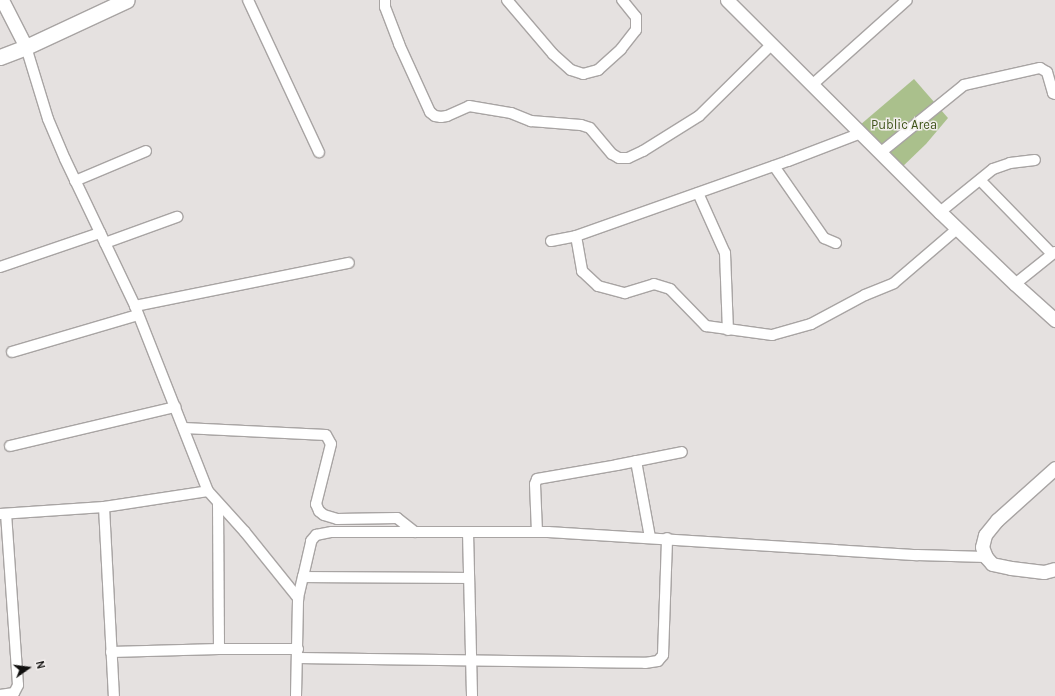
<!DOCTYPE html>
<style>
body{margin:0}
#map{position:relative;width:1055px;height:696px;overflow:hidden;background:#e5e1e0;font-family:Karla,sans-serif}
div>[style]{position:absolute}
.green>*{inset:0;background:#aac08c}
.roads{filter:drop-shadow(1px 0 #a8a4a3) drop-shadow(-1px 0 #a8a4a3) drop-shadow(0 1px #a8a4a3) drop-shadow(0 -1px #a8a4a3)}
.minor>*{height:10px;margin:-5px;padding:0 5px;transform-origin:5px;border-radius:5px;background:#fff}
.tertiary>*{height:13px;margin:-6.5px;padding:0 6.5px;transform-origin:6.5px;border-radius:6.5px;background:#fff}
.secondary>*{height:15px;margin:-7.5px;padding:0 7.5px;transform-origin:7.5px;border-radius:7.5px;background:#fff}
span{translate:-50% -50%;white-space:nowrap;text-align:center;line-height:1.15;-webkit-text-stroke:3px #f2eeed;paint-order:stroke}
.park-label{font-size:13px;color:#3f5319}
.north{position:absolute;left:8px;top:648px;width:40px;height:40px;-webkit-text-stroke:3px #f2eeed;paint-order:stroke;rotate:76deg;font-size:11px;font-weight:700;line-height:16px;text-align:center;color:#100f0e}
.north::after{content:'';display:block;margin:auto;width:14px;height:18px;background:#100f0e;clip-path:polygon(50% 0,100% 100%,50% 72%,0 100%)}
</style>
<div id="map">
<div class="green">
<i style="clip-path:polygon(914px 79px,948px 118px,926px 144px,899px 170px,860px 125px)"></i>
</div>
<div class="roads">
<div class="minor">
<i style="left:248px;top:0;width:168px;rotate:65deg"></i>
<i style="left:385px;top:0;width:7px;rotate:90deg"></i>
<i style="left:385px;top:7px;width:40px;rotate:69deg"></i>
<i style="left:399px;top:44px;width:75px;rotate:65.5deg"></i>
<i style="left:430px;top:112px;width:6px;rotate:39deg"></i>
<i style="left:435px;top:116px;width:6px;rotate:9deg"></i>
<i style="left:441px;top:117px;width:6px;rotate:-9deg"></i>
<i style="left:447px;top:116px;width:24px;rotate:-24deg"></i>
<i style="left:469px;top:106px;width:43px;rotate:9.5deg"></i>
<i style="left:511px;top:113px;width:22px;rotate:22deg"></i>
<i style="left:531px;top:121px;width:50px;rotate:4.6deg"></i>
<i style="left:581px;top:125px;width:9px;rotate:18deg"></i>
<i style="left:590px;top:128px;width:34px;rotate:50deg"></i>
<i style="left:612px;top:154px;width:8px;rotate:30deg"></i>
<i style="left:619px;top:158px;width:9px"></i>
<i style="left:628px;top:158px;width:17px;rotate:-25deg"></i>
<i style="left:643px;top:151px;width:66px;rotate:-32deg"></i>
<i style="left:699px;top:116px;width:101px;rotate:-44.6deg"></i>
<i style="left:507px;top:0;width:71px;rotate:49.6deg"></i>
<i style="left:553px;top:54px;width:24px;rotate:42deg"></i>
<i style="left:571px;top:70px;width:13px;rotate:18deg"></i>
<i style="left:583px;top:74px;width:16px;rotate:-15deg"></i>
<i style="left:598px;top:70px;width:31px;rotate:-42deg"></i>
<i style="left:621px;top:49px;width:24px;rotate:-52deg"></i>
<i style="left:636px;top:30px;width:13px;rotate:-90deg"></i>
<i style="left:636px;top:17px;width:22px;rotate:-129deg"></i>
<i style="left:26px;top:47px;width:75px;rotate:73deg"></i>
<i style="left:48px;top:119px;width:43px;rotate:67deg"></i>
<i style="left:65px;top:159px;width:163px;rotate:64.5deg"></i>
<i style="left:135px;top:306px;width:199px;rotate:68.5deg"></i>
<i style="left:208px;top:491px;width:55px;rotate:47.9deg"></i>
<i style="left:245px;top:532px;width:85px;rotate:51.2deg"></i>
<i style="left:812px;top:85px;width:127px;rotate:-41.8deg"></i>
<i style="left:880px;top:153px;width:108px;rotate:-39deg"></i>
<i style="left:964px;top:85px;width:78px;rotate:-12.6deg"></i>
<i style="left:1040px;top:68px;width:8px;rotate:30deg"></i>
<i style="left:1047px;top:72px;width:22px;rotate:74deg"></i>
<i style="left:1053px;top:93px;width:2px;rotate:27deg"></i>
<i style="left:774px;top:166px;width:88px;rotate:55.2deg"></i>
<i style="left:824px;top:238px;width:13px;rotate:23deg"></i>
<i style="left:980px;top:180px;width:103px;rotate:45.8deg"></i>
<i style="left:75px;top:181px;width:77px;rotate:-22.9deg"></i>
<i style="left:698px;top:193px;width:66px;rotate:65.8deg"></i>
<i style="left:725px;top:253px;width:77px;rotate:87.8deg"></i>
<i style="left:940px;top:212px;width:68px;rotate:-39.1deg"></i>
<i style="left:993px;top:169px;width:18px;rotate:-19deg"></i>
<i style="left:1010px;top:163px;width:25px;rotate:-7deg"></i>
<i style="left:576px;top:236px;width:36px;rotate:80deg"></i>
<i style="left:582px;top:271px;width:22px;rotate:43deg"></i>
<i style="left:598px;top:286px;width:28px;rotate:15deg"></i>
<i style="left:625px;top:293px;width:30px;rotate:-17deg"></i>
<i style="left:654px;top:284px;width:17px;rotate:17deg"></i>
<i style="left:670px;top:289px;width:52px;rotate:45.8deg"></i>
<i style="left:706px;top:326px;width:67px;rotate:7.8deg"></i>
<i style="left:772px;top:335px;width:41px;rotate:-15.8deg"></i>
<i style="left:811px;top:324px;width:61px;rotate:-28.2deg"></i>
<i style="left:865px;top:295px;width:31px;rotate:-22deg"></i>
<i style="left:894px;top:283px;width:83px;rotate:-40.6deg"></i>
<i style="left:551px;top:241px;width:25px;rotate:-11deg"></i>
<i style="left:576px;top:236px;width:225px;rotate:-19.5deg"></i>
<i style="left:788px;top:161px;width:78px;rotate:-21deg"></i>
<i style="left:105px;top:243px;width:77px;rotate:-19.9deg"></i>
<i style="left:0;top:267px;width:106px;rotate:-18.8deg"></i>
<i style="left:1015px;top:284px;width:51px;rotate:-38.7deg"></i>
<i style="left:135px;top:306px;width:218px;rotate:-11.4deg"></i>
<i style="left:12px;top:352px;width:131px;rotate:-16.4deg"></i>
<i style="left:184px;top:428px;width:142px;rotate:2.8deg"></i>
<i style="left:326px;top:435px;width:10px;rotate:61deg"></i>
<i style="left:331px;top:444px;width:62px;rotate:104deg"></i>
<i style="left:316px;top:504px;width:8px;rotate:67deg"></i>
<i style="left:319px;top:511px;width:6px;rotate:39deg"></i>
<i style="left:324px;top:515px;width:14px;rotate:17deg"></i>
<i style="left:337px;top:519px;width:60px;rotate:-1deg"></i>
<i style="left:397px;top:518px;width:23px;rotate:38deg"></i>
<i style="left:10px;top:446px;width:170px;rotate:-13.3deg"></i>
<i style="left:636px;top:461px;width:77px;rotate:79.6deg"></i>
<i style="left:218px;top:503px;width:146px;rotate:89.6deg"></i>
<i style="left:104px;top:507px;width:189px;rotate:87deg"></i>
<i style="left:0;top:514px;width:104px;rotate:-3.9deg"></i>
<i style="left:104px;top:507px;width:105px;rotate:-8.7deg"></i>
<i style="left:468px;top:532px;width:164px;rotate:88.6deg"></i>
<i style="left:537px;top:532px;width:48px;rotate:-92.4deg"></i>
<i style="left:535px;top:484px;width:5px;rotate:-68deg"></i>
<i style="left:537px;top:479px;width:81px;rotate:-9.9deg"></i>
<i style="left:617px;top:465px;width:66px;rotate:-11.3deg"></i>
<i style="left:303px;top:577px;width:166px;rotate:0.3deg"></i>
<i style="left:111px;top:652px;width:108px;rotate:-1.6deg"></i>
<i style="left:219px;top:649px;width:79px"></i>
<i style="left:298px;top:658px;width:347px;rotate:0.8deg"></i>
<i style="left:645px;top:663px;width:13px;rotate:-9deg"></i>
<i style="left:658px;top:661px;width:8px;rotate:-50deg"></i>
<i style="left:663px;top:655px;width:117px;rotate:-88deg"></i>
<i style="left:0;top:695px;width:14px;rotate:-8deg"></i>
<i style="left:14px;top:693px;width:9px;rotate:-63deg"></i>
<i style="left:18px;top:685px;width:171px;rotate:-94deg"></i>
<i style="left:296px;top:696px;width:98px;rotate:-88.8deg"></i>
<i style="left:298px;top:598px;width:22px;rotate:-77deg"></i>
<i style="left:303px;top:577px;width:37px;rotate:-77deg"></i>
<i style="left:311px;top:541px;width:8px;rotate:-50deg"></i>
<i style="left:316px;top:535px;width:16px;rotate:-11deg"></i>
<i style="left:332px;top:532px;width:216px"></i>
<i style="left:548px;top:532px;width:370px;rotate:3.6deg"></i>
<i style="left:917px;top:555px;width:69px;rotate:1.7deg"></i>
</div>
<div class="tertiary">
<i style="left:2px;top:0;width:53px;rotate:62.9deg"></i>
<i style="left:727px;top:0;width:301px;rotate:44.9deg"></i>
<i style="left:940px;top:212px;width:104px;rotate:43.8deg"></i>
<i style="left:1015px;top:284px;width:54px;rotate:42deg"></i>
<i style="left:1055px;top:468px;width:78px;rotate:138.1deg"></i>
<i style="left:997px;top:520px;width:19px;rotate:129deg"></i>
<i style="left:985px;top:535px;width:12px;rotate:104deg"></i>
<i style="left:982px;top:547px;width:11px;rotate:68deg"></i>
<i style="left:986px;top:557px;width:9px;rotate:49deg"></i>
<i style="left:992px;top:564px;width:19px;rotate:12deg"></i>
<i style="left:1011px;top:568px;width:33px;rotate:7deg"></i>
<i style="left:1044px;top:572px;width:11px;rotate:-15deg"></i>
</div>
<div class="secondary">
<i style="left:0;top:57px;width:28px;rotate:-21deg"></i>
<i style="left:26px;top:47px;width:111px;rotate:-25deg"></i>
</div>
</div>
<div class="park-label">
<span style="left:904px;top:125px">Public Area</span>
</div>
<div class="north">N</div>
</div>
